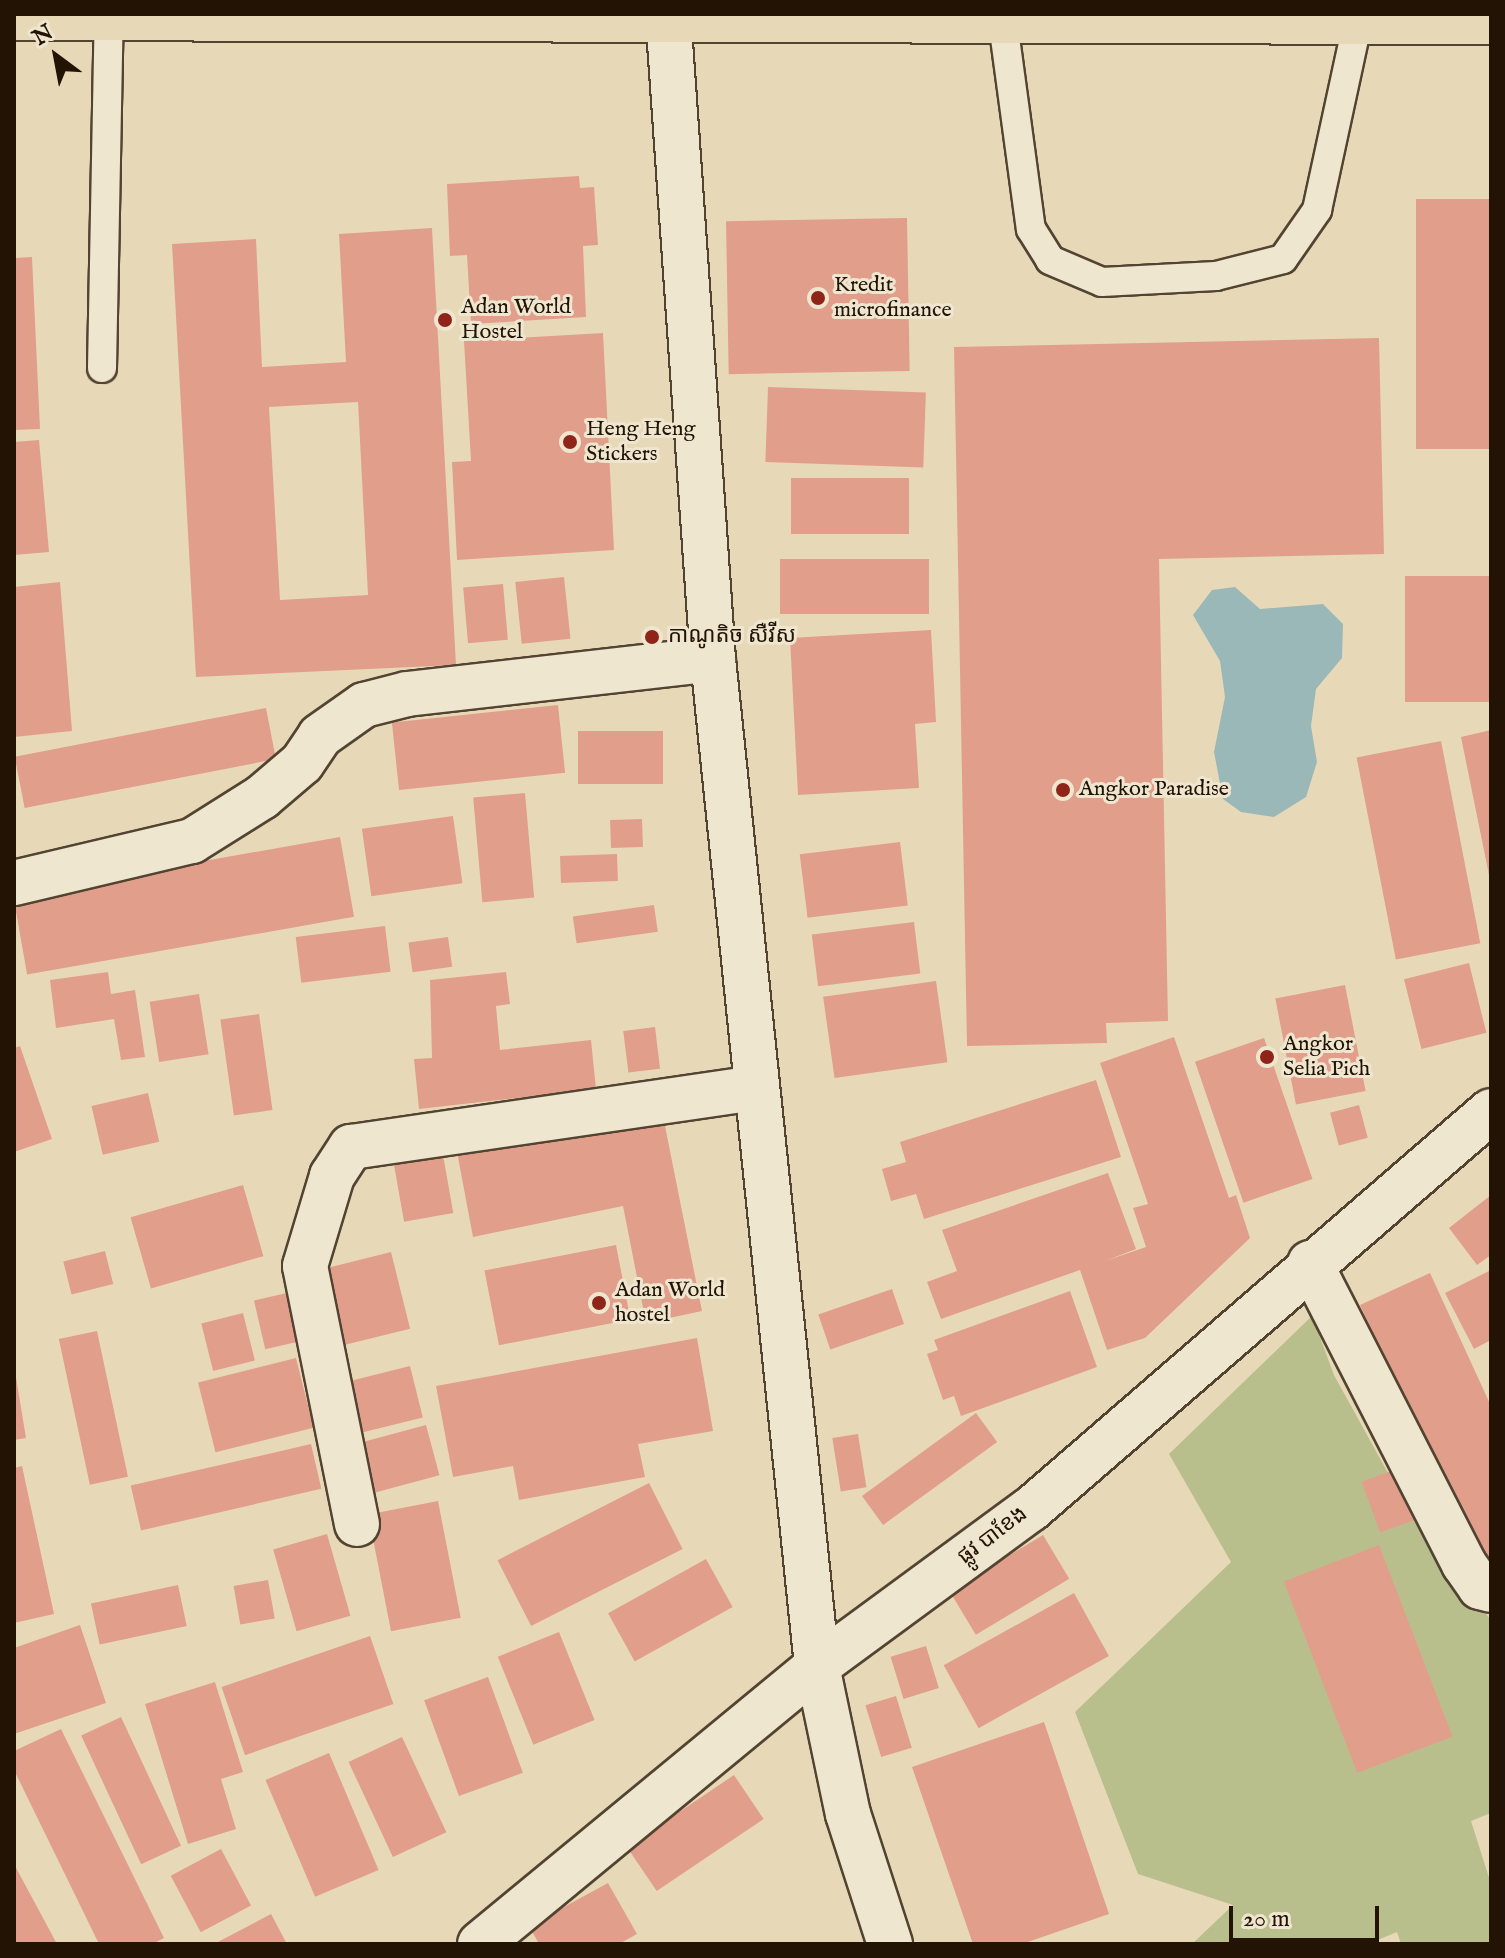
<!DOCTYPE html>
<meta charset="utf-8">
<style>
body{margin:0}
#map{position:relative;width:1505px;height:1958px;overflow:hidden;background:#e7d9b7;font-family:"IM FELL English","Noto Sans Khmer",serif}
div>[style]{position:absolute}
.green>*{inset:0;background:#b8bf8d}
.water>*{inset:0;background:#9bb8b8}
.building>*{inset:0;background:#e19f8b;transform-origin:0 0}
.roads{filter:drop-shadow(2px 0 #534432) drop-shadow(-2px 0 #534432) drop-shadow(0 2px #534432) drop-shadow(0 -2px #534432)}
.lane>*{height:28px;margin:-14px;padding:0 14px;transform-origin:14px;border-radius:14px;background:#efe6d0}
.street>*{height:44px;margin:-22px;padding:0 22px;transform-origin:22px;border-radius:22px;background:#efe6d0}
.secondary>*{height:44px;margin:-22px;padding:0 22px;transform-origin:22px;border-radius:22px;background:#efe6d0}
.primary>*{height:44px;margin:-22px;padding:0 22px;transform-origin:22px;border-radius:22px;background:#e7d9b7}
.dots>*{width:22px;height:22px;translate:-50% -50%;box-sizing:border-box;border:4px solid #efe6d0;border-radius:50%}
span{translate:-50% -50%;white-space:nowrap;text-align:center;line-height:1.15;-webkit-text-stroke:6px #efe6d0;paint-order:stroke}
.poi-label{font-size:22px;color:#221305}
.left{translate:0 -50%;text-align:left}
.street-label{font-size:22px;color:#221305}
.frame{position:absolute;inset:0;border:16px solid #221305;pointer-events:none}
.north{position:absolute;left:16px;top:16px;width:80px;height:80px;-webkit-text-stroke:6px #efe6d0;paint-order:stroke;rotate:328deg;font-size:22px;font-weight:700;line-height:32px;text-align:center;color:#221305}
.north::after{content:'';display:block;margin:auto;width:28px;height:36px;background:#221305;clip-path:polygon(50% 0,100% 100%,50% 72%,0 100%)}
.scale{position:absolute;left:1229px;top:1906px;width:150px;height:36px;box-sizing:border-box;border:4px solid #221305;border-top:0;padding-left:10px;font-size:24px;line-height:28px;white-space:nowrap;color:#221305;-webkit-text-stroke:6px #efe6d0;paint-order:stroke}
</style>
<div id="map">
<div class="green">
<i style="clip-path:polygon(1312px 1316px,1334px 1375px,1421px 1533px,1491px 1620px,1491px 1813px,1471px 1821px,1491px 1884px,1491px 1944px,1401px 1944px,1397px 1932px,1368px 1944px,1192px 1944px,1233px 1905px,1138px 1874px,1075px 1712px,1231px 1562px,1169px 1454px)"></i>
</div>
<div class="water">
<i style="clip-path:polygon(1235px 587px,1260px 609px,1323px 604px,1343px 624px,1342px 658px,1316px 689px,1311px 726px,1317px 762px,1306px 797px,1274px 817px,1241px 812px,1223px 799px,1214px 752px,1225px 697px,1220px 661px,1193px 615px,1212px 590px)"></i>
</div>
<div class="building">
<i style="clip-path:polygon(579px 176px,580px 188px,594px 187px,598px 245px,583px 246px,586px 317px,471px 324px,467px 255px,450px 256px,447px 184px)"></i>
<i style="left:1491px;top:199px;width:250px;height:75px;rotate:90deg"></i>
<i style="left:907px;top:218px;width:153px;height:181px;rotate:89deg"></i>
<i style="clip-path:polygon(evenodd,432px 228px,456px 665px,196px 677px,172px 244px,256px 239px,262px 367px,346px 362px,339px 234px,432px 228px,358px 402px,368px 595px,280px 600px,269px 407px,358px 402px)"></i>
<i style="clip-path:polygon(32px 257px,40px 429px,14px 430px,14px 258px)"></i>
<i style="clip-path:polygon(603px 333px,614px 550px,457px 560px,452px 462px,471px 461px,464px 341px)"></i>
<i style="clip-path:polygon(1379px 338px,1384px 554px,1159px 559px,1168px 1021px,1106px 1023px,1107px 1043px,967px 1046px,954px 347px)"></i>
<i style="left:768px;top:387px;width:158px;height:75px;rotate:2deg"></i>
<i style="clip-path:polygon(39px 440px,49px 552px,14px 555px,14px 442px)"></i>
<i style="left:791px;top:478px;width:118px;height:56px"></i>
<i style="left:780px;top:559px;width:149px;height:55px"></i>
<i style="left:1491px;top:576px;width:126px;height:86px;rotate:90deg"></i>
<i style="left:564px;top:577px;width:62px;height:49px;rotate:84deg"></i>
<i style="clip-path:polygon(60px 582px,72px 731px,14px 737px,14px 587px)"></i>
<i style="left:503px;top:584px;width:56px;height:40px;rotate:85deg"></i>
<i style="clip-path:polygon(931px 630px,936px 722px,915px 724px,919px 788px,798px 795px,790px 638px)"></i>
<i style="left:558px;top:705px;width:68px;height:167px;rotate:84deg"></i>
<i style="left:266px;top:708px;width:52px;height:256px;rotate:79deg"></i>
<i style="clip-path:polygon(1491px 730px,1491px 880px,1490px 880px,1461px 737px)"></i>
<i style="left:578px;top:731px;width:85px;height:53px"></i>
<i style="left:1441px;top:741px;width:206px;height:86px;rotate:79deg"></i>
<i style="left:525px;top:793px;width:105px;height:52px;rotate:85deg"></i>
<i style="left:453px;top:816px;width:68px;height:92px;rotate:82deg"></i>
<i style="left:642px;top:819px;width:28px;height:32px;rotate:88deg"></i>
<i style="left:340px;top:837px;width:81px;height:332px;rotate:80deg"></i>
<i style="left:900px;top:842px;width:64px;height:101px;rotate:83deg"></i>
<i style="left:617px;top:854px;width:27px;height:57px;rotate:88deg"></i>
<i style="left:654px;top:905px;width:27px;height:82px;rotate:82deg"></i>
<i style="left:914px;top:922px;width:52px;height:103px;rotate:83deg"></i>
<i style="left:385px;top:926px;width:46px;height:90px;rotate:83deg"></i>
<i style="left:448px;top:937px;width:30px;height:40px;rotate:82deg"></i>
<i style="left:1469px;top:963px;width:72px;height:67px;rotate:76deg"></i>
<i style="clip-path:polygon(108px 972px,111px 994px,135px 990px,145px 1057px,121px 1060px,114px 1019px,56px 1028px,50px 980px)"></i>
<i style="clip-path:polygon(506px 972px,510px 1004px,496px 1006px,500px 1050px,591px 1040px,596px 1089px,419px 1109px,414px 1059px,432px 1058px,430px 980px)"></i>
<i style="left:936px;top:981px;width:82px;height:114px;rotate:82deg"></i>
<i style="left:1345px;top:985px;width:108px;height:71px;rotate:79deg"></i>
<i style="left:199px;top:994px;width:61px;height:50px;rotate:81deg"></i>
<i style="left:259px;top:1014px;width:97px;height:39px;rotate:82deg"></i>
<i style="left:655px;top:1027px;width:42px;height:32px;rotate:83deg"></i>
<i style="clip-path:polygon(1174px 1037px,1229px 1198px,1236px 1195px,1250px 1238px,1145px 1338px,1107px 1350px,1080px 1270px,941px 1319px,927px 1282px,957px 1271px,942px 1230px,1108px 1173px,1136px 1249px,1105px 1261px,1146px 1247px,1133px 1208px,1148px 1204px,1100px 1063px)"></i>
<i style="left:1264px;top:1038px;width:149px;height:73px;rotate:71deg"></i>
<i style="clip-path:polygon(20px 1046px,52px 1139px,14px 1152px,14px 1048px)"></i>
<i style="clip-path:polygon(1096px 1080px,1121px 1157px,924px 1219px,916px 1194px,891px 1201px,882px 1169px,906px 1162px,900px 1142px)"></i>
<i style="left:148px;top:1093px;width:50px;height:58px;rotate:77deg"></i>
<i style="left:1359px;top:1105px;width:34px;height:30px;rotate:75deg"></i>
<i style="clip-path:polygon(662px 1111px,702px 1311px,646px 1323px,623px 1206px,473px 1237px,457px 1152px)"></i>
<i style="left:442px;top:1149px;width:65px;height:50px;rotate:80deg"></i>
<i style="left:243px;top:1185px;width:74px;height:117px;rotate:74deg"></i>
<i style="clip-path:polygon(1491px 1195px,1491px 1255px,1477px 1265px,1449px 1228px)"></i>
<i style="left:616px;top:1245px;width:76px;height:134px;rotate:79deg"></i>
<i style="left:105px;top:1251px;width:34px;height:43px;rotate:76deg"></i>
<i style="left:391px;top:1252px;width:79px;height:68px;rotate:76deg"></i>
<i style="clip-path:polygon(1491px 1270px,1491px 1340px,1474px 1349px,1445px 1293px)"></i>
<i style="clip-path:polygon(1430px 1273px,1491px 1406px,1491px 1564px,1480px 1569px,1360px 1305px)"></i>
<i style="left:892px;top:1289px;width:37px;height:78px;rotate:71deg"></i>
<i style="clip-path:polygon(1070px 1291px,1097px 1367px,961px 1416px,954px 1396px,943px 1400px,927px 1354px,938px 1350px,934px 1340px)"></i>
<i style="left:291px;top:1292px;width:50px;height:38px;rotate:77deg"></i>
<i style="left:243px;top:1313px;width:49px;height:43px;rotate:76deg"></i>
<i style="left:97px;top:1331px;width:149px;height:39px;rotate:78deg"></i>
<i style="clip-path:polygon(697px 1338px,713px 1431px,638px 1444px,645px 1477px,519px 1500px,513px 1466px,453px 1477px,436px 1386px)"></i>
<i style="left:296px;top:1358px;width:72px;height:101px;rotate:76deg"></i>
<i style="clip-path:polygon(14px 1365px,26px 1438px,14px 1440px)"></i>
<i style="left:410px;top:1366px;width:53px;height:75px;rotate:76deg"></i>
<i style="left:976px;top:1413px;width:36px;height:141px;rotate:54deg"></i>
<i style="left:426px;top:1425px;width:52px;height:78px;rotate:75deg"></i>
<i style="left:858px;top:1434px;width:54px;height:26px;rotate:81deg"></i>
<i style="left:311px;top:1444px;width:46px;height:185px;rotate:77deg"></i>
<i style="clip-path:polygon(22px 1466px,54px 1614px,14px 1623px,14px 1468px)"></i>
<i style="left:1402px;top:1467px;width:54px;height:43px;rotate:70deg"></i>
<i style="left:649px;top:1483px;width:74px;height:170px;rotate:63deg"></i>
<i style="left:438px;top:1501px;width:119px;height:71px;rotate:79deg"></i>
<i style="left:327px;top:1534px;width:85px;height:56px;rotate:74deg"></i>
<i style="left:1043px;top:1535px;width:51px;height:109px;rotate:59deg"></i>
<i style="left:1379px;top:1545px;width:205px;height:102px;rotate:69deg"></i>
<i style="left:706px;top:1559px;width:55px;height:112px;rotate:61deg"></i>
<i style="left:268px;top:1580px;width:39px;height:35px;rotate:80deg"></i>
<i style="left:178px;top:1585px;width:42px;height:89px;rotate:78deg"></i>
<i style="left:1074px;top:1593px;width:72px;height:149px;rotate:61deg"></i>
<i style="clip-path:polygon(80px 1625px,106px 1703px,14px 1734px,14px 1648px)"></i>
<i style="left:559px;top:1632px;width:95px;height:66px;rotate:68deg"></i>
<i style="left:370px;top:1636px;width:72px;height:157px;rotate:71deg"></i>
<i style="left:926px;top:1646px;width:44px;height:37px;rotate:73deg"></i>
<i style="left:488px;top:1677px;width:102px;height:68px;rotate:70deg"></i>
<i style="clip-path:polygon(215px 1682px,243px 1772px,221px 1779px,236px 1829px,188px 1844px,145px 1704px)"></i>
<i style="left:896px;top:1696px;width:54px;height:32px;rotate:73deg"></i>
<i style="left:121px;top:1717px;width:142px;height:44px;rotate:65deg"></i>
<i style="clip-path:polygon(1044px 1722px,1109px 1914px,1022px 1944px,973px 1944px,912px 1767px)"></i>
<i style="clip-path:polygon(61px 1729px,164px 1938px,152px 1944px,99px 1944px,14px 1770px,14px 1751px)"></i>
<i style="left:402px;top:1737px;width:105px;height:59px;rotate:65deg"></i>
<i style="left:329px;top:1753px;width:127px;height:69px;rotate:67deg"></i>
<i style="left:734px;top:1775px;width:53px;height:129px;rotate:56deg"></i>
<i style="left:221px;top:1849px;width:64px;height:57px;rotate:62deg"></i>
<i style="clip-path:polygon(14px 1864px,57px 1944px,14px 1944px)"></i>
<i style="clip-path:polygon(608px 1883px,637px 1934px,619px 1944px,539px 1944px,529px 1926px)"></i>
<i style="clip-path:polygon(271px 1914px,287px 1944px,214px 1944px)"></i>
</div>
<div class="roads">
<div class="lane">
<i style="left:1003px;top:23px;width:208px;rotate:82.3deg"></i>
<i style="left:1031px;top:229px;width:36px;rotate:58deg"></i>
<i style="left:1050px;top:260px;width:56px;rotate:22.9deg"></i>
<i style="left:1102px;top:282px;width:114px;rotate:-3deg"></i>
<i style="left:1216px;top:276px;width:69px;rotate:-14.2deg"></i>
<i style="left:1283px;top:259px;width:60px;rotate:-55.2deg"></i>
<i style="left:1317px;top:210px;width:193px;rotate:-77.8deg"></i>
<i style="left:102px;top:368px;width:350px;rotate:-88.9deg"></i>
</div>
<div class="street">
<i style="left:14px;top:883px;width:183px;rotate:-13.3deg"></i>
<i style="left:192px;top:841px;width:83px;rotate:-32.2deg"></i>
<i style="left:262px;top:797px;width:52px;rotate:-40.4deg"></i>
<i style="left:302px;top:763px;width:32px;rotate:-56deg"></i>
<i style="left:320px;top:736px;width:54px;rotate:-35.2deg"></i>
<i style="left:364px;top:705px;width:44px;rotate:-14.3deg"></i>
<i style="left:407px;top:694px;width:308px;rotate:-6.5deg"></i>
<i style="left:1310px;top:1263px;width:338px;rotate:62.9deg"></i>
<i style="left:1464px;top:1564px;width:28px;rotate:55deg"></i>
<i style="left:1480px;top:1587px;width:11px;rotate:15deg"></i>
<i style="left:357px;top:1524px;width:263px;rotate:-101.4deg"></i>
<i style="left:305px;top:1266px;width:94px;rotate:-73.3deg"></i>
<i style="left:332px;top:1176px;width:35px;rotate:-57deg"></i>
<i style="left:351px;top:1147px;width:409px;rotate:-8.3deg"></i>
<i style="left:817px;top:1666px;width:265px;rotate:-36.3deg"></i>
<i style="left:1031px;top:1509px;width:608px;rotate:-40.87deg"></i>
</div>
<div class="secondary">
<i style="left:668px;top:14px;width:647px;rotate:86.01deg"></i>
<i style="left:713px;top:659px;width:1012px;rotate:84.1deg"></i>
<i style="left:817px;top:1666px;width:151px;rotate:78.2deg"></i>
<i style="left:848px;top:1814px;width:137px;rotate:72.1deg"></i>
<i style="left:480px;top:1944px;width:437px;rotate:-39.5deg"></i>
</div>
<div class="primary">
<i style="left:14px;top:18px;width:1477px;rotate:0.16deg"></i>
</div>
</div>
<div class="dots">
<i style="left:818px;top:298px;background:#8f2418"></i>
<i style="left:445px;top:320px;background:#8f2418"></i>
<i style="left:570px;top:442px;background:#8f2418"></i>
<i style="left:652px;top:637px;background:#8f2418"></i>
<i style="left:1063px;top:790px;background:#8f2418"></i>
<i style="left:1267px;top:1057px;background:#8f2418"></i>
<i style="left:599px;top:1303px;background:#8f2418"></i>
</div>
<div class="poi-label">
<span class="left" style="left:834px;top:298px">Kredit<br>microfinance</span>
<span class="left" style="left:461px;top:320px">Adan World<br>Hostel</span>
<span class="left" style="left:586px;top:442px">Heng Heng<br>Stickers</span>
<span class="left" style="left:668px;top:637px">កាណូតិច សឺវីស</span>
<span class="left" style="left:1079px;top:790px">Angkor Paradise</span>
<span class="left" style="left:1283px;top:1057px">Angkor<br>Selia Pich</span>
<span class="left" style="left:615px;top:1303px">Adan World<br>hostel</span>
</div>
<div class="street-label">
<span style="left:993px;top:1536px;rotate:-37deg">ផ្លូវ បាខែង</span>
</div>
<div class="frame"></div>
<div class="north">N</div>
<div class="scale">20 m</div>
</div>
